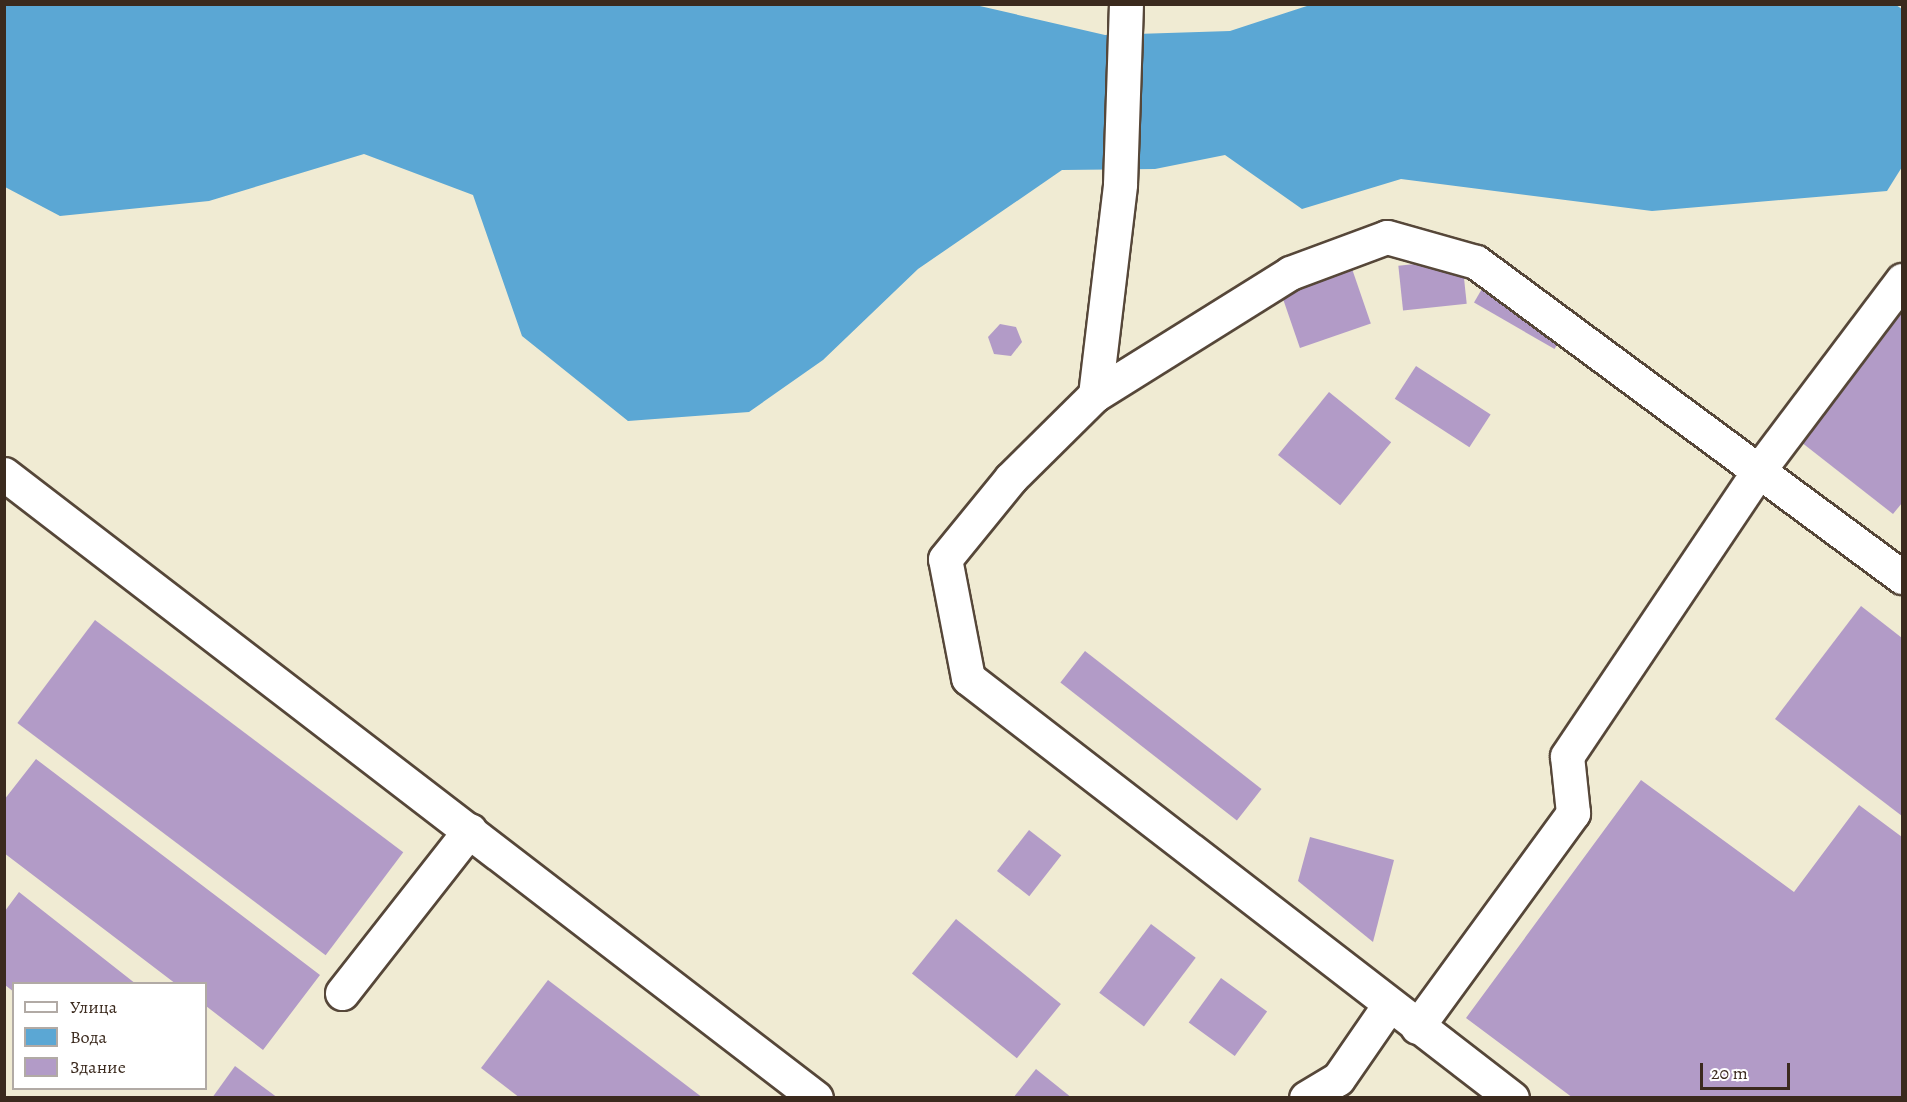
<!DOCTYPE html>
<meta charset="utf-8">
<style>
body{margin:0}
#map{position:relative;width:1907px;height:1102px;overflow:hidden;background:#f0ebd3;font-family:Alegreya,serif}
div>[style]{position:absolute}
.water>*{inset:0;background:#5ba7d4}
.building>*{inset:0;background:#b29bc7;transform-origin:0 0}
.roads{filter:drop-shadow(2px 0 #564739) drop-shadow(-2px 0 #564739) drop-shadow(0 2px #564739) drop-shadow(0 -2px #564739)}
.minor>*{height:33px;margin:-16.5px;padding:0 16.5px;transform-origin:16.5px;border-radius:16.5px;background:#fff}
span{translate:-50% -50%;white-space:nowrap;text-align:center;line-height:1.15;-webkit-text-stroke:4.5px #fff;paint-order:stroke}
.frame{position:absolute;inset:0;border:6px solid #3b2a1e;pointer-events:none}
.legend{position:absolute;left:12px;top:982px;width:195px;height:108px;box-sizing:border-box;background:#fff;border:2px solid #b1aaa5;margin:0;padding:8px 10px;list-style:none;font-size:18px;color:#3b2a1e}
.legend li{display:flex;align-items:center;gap:12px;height:30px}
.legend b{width:30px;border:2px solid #b1aaa5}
.scale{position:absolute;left:1700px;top:1063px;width:90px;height:27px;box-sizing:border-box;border:3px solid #3b2a1e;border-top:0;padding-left:8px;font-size:18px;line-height:21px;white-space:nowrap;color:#3b2a1e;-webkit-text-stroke:4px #fff;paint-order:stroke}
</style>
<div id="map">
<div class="water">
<i style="clip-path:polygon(971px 4px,1105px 35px,1230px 31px,1313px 4px,1896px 5px,1902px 9px,1902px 167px,1887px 191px,1652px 211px,1401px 179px,1302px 209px,1225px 155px,1155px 169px,1062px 170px,918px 269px,823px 360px,749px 412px,628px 421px,522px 336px,473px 195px,364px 154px,209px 201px,60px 216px,5px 187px,4px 5px)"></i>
</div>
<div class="building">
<i style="left:1462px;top:259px;width:45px;height:64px;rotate:84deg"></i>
<i style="left:1350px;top:263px;width:64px;height:75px;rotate:71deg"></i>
<i style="left:1483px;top:287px;width:93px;height:18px;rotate:30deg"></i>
<i style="clip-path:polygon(1902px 312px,1902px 503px,1893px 514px,1801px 442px)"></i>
<i style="clip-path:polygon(1000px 324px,1016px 327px,1022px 342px,1011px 356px,994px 354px,988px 337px)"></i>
<i style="left:1416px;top:366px;width:89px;height:39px;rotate:33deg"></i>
<i style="left:1329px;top:392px;width:80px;height:81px;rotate:39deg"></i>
<i style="clip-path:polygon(1861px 606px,1902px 638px,1902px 816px,1775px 719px)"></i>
<i style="left:95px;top:620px;width:386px;height:129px;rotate:37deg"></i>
<i style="left:1085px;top:651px;width:224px;height:40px;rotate:38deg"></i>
<i style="clip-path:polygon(36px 759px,320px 975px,263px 1050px,206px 1006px,206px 984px,176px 984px,4px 853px,4px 800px)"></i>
<i style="clip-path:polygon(1641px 780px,1794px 892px,1859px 805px,1902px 837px,1902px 1098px,1573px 1098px,1466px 1018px)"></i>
<i style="left:1029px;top:830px;width:41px;height:52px;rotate:38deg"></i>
<i style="clip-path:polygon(1310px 837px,1394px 860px,1373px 942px,1298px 881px)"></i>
<i style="clip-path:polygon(19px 892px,136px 984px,14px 984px,14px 992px,5px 985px,5px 911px)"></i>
<i style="left:956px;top:919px;width:135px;height:70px;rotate:39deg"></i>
<i style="left:1151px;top:924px;width:56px;height:86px;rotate:37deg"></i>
<i style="left:1221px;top:978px;width:57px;height:55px;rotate:36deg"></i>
<i style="clip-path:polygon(548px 980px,703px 1098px,520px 1098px,481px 1068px)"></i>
<i style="clip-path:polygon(235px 1066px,278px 1098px,212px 1098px)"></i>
<i style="clip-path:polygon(1036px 1069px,1072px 1098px,1013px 1098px)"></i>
</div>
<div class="roads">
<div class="minor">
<i style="left:1095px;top:395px;width:212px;rotate:-83.2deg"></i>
<i style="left:1120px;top:184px;width:180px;rotate:-88.1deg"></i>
<i style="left:4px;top:474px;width:1024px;rotate:37.54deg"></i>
<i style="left:342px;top:993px;width:207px;rotate:-51.9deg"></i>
<i style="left:1417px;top:1027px;width:265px;rotate:-53.9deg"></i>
<i style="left:1573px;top:813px;width:57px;rotate:-96deg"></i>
<i style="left:1567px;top:756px;width:344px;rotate:-56.1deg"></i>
<i style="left:1759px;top:470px;width:238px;rotate:-53deg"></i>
<i style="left:1306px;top:1098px;width:37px;rotate:-31deg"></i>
<i style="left:1338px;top:1079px;width:90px;rotate:-55.4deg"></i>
<i style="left:1512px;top:1098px;width:687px;rotate:-142.33deg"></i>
<i style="left:968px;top:678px;width:121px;rotate:-100.9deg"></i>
<i style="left:945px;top:559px;width:104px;rotate:-50.8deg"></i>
<i style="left:1011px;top:478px;width:118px;rotate:-44.7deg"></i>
<i style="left:1095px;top:395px;width:230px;rotate:-32deg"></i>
<i style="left:1290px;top:273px;width:103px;rotate:-20.4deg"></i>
<i style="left:1387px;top:237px;width:92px;rotate:15.7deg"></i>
<i style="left:1476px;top:262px;width:530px;rotate:36.48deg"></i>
</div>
</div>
<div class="frame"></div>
<ul class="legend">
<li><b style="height:8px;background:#fff"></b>Улица</li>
<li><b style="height:16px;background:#5ba7d4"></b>Вода</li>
<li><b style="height:16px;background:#b29bc7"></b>Здание</li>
</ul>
<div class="scale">20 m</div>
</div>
